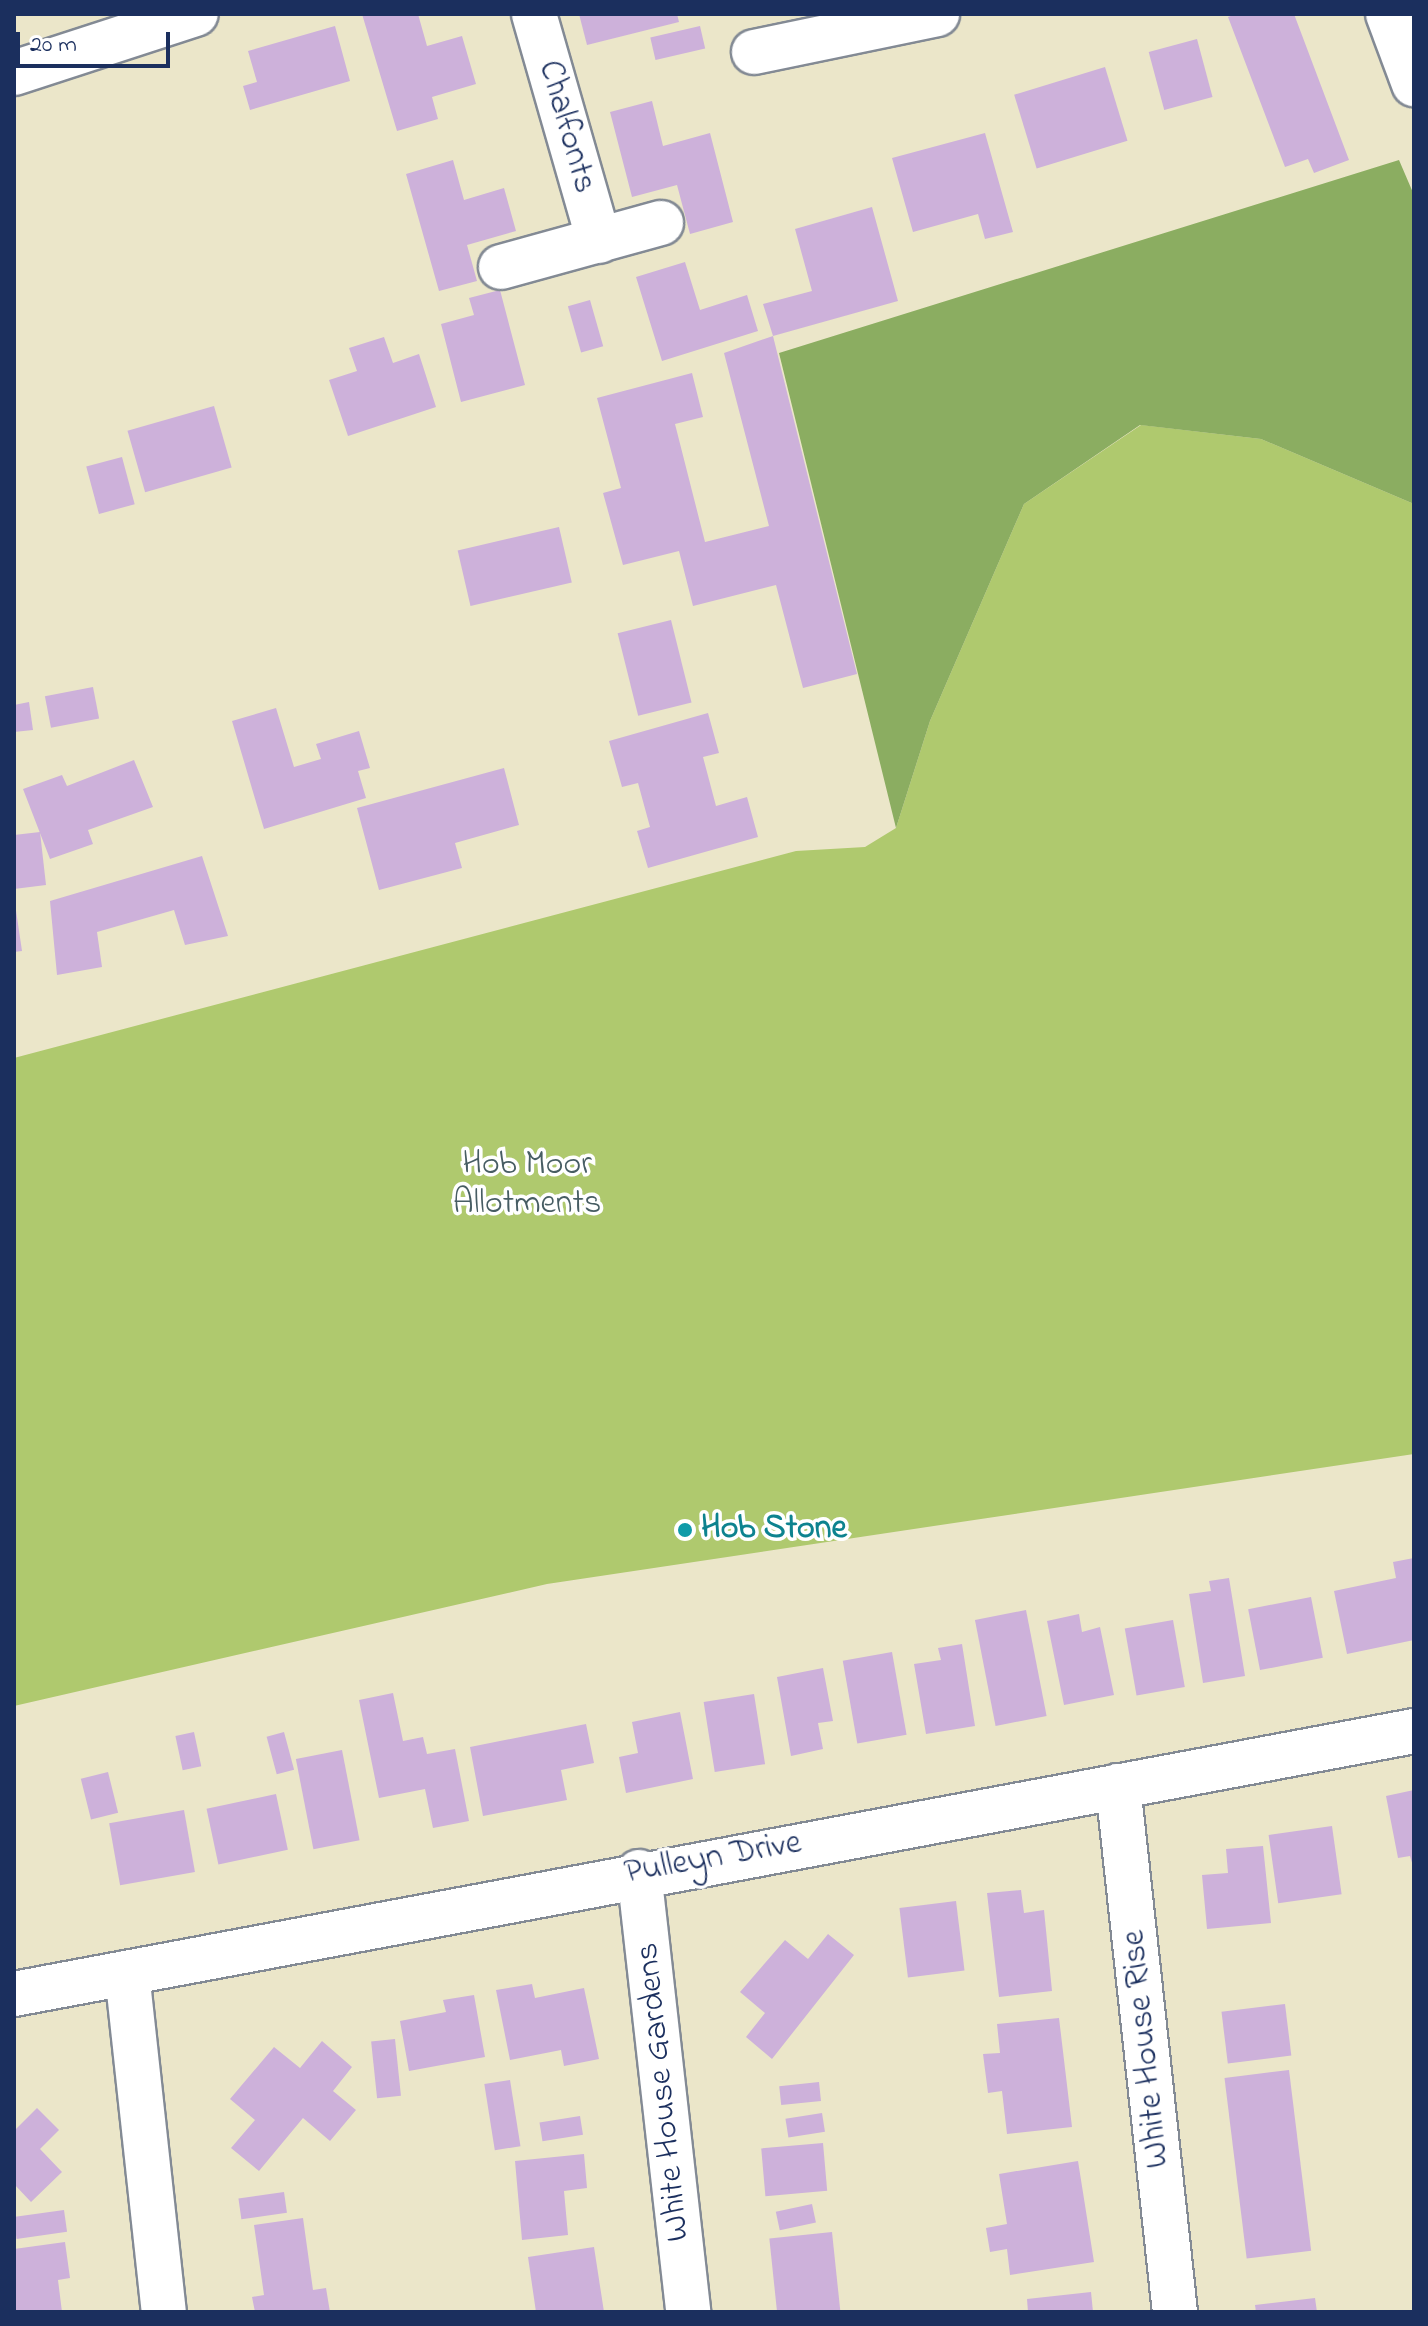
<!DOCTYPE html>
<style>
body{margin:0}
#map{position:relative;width:1428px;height:2326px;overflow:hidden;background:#ebe6c9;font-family:"Indie Flower",sans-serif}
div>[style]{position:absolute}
.green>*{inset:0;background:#afc96e}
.forest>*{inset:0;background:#8bad61}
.building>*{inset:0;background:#cdb1da;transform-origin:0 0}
.roads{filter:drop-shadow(2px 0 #838a94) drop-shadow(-2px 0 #838a94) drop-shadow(0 2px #838a94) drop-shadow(0 -2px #838a94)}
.minor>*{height:44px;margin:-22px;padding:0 22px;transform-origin:22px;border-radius:22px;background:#fff}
.dots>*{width:22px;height:22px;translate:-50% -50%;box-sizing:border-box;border:4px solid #fff;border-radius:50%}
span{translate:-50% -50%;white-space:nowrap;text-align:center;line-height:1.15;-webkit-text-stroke:7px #fff;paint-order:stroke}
.street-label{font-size:34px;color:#1b2f5e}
.park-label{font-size:34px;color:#475d63}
.culture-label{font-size:34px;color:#0d838f;font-weight:700}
.left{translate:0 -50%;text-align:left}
.frame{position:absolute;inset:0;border:16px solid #1b2f5e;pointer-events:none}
.scale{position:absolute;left:16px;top:32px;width:154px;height:36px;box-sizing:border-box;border:4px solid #1b2f5e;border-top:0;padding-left:10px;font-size:24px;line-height:28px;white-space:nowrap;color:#1b2f5e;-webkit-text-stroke:6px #fff;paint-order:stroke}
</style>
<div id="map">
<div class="green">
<i style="clip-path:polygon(1141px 425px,1261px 439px,1414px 504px,1414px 1454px,547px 1584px,14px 1706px,14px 1058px,796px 851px,865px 847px,896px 828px,930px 721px,1024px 504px)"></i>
</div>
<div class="forest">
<i style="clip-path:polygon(1399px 160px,1414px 195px,1414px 504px,1261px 439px,1140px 425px,1024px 504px,930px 721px,896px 828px,779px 353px)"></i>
</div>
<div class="building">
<i style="clip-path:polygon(362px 14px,418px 14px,427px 46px,462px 36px,476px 84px,432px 97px,438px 119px,397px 131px)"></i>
<i style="clip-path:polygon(579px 14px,677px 14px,679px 22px,587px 45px)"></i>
<i style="clip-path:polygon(1236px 14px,1294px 14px,1349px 160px,1314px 173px,1308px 159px,1285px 167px,1228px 17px)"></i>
<i style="clip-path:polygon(335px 26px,350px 81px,250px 110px,243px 86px,257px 82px,248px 51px)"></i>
<i style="left:700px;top:26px;width:23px;height:51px;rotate:77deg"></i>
<i style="left:1197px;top:39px;width:60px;height:50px;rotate:75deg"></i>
<i style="left:1105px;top:67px;width:77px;height:95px;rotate:73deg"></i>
<i style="clip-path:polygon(652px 101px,663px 146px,710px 133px,733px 222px,690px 234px,677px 185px,632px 197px,610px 112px)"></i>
<i style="clip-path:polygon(985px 133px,1013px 232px,985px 239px,978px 214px,913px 232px,892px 158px)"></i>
<i style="clip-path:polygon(453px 160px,464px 200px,504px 188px,516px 231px,467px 245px,477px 281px,439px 291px,406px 174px)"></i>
<i style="clip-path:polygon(872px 207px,898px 301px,773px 336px,763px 304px,812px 291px,795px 229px)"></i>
<i style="clip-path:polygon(685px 262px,700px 310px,747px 295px,758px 331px,662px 361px,636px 277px)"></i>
<i style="clip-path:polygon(500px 290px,525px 385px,461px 402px,441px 324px,474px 315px,469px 298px)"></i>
<i style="left:590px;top:300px;width:48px;height:23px;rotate:74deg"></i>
<i style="clip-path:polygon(773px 336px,857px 674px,803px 688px,776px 585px,693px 606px,679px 551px,623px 565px,603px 493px,621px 488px,597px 398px,692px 373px,703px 417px,675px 424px,705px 542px,769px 526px,724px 353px)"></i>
<i style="clip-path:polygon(384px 337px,393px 363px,419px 354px,436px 407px,348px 436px,329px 380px,357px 371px,349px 348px)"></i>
<i style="left:214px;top:406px;width:64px;height:90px;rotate:74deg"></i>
<i style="left:122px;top:457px;width:49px;height:37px;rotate:75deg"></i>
<i style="left:559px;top:527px;width:57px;height:104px;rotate:77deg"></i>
<i style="left:671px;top:620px;width:85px;height:55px;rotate:76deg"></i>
<i style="left:93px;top:687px;width:32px;height:49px;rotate:79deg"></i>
<i style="clip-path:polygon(29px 702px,33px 730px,14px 732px,14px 705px)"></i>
<i style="clip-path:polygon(276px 708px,294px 767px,321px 759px,316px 744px,359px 731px,370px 768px,358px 771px,366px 798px,264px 829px,232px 721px)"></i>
<i style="clip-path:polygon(708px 713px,719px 753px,703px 757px,716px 806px,747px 797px,758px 837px,648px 868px,637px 831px,650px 827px,638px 783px,622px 787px,609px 741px)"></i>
<i style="clip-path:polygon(134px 760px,153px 807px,88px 830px,93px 844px,50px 859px,23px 789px,62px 775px,67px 786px)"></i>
<i style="clip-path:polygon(504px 768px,519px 825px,455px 843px,462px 868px,379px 890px,357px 808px)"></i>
<i style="clip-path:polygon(40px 832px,46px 885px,14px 889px,14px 835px)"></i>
<i style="clip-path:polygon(202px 856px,228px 936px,185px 945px,174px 910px,97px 932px,102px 967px,57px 975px,50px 901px)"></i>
<i style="clip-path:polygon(14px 897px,22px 951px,14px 952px)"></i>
<i style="clip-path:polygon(1414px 1558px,1414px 1640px,1347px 1654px,1334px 1591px,1396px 1578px,1393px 1562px)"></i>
<i style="clip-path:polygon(1229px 1578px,1245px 1676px,1203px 1683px,1189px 1594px,1211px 1591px,1209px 1581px)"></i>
<i style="left:1311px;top:1597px;width:62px;height:64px;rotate:79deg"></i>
<i style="left:1026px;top:1610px;width:108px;height:52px;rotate:79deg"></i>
<i style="clip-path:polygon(1079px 1614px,1082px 1632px,1100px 1627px,1114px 1695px,1064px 1705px,1047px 1621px)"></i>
<i style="left:1173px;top:1620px;width:68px;height:49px;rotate:80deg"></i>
<i style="clip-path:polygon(962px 1644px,975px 1726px,926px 1734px,914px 1664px,941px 1660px,938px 1648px)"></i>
<i style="left:892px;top:1652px;width:84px;height:50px;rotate:80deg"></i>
<i style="clip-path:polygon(823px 1668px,833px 1721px,818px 1723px,823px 1749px,791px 1756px,777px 1677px)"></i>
<i style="clip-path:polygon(393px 1693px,403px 1741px,423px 1737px,427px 1754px,455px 1749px,469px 1821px,433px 1828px,425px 1789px,379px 1798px,359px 1700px)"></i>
<i style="left:754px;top:1694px;width:71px;height:51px;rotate:81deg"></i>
<i style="clip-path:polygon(680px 1712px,693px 1779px,626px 1793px,619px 1757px,638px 1753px,632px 1722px)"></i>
<i style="clip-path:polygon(586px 1724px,594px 1763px,561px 1770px,567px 1800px,483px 1816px,470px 1747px)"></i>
<i style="left:194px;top:1732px;width:35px;height:19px;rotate:78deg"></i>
<i style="left:284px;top:1732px;width:39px;height:18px;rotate:75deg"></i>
<i style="left:342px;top:1750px;width:92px;height:47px;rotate:79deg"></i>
<i style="left:108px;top:1772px;width:42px;height:28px;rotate:76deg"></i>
<i style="clip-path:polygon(1414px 1790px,1414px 1866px,1413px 1866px,1410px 1856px,1398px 1858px,1386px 1796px)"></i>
<i style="left:276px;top:1794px;width:57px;height:71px;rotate:78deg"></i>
<i style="left:184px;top:1810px;width:63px;height:76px;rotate:80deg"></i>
<i style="left:1332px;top:1826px;width:69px;height:64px;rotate:82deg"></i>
<i style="clip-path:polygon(1263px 1846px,1271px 1923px,1207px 1929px,1202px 1875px,1228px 1873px,1226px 1849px)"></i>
<i style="clip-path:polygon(1021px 1890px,1024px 1913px,1044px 1910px,1052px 1991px,999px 1997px,987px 1893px)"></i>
<i style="left:956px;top:1901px;width:70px;height:57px;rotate:83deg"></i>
<i style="clip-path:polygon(828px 1934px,854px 1955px,772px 2059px,746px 2037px,765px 2013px,740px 1992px,785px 1940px,808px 1959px)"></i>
<i style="clip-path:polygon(532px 1984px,535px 1998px,584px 1988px,599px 2059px,564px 2066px,561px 2050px,510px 2060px,496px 1990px)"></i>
<i style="clip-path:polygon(474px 1995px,485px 2057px,409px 2071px,400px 2021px,446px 2012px,443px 2000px)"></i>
<i style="left:1285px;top:2004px;width:52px;height:64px;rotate:83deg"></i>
<i style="clip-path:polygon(1059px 2018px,1072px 2127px,1007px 2134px,1002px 2091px,988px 2093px,983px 2054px,1000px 2053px,997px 2024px)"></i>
<i style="left:395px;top:2039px;width:57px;height:24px;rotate:84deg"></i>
<i style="clip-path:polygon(322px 2041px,352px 2067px,333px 2091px,356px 2110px,330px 2141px,303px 2118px,259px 2171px,231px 2148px,255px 2120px,230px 2099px,274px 2047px,300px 2068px)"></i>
<i style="left:1289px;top:2070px;width:182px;height:65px;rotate:83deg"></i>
<i style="left:510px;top:2080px;width:67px;height:26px;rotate:81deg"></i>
<i style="left:819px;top:2082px;width:19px;height:40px;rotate:84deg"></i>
<i style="clip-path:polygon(37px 2108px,59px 2130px,40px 2149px,62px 2172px,31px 2202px,14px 2184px,14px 2131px)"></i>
<i style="left:822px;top:2113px;width:19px;height:37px;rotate:81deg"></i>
<i style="left:580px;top:2116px;width:19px;height:41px;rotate:81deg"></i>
<i style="left:823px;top:2143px;width:48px;height:62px;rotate:85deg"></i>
<i style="clip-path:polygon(584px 2154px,587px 2188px,564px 2191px,568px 2235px,522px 2240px,515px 2161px)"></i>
<i style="clip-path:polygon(1078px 2161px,1094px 2262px,1010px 2275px,1007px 2249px,990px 2252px,986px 2228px,1007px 2224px,999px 2174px)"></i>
<i style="left:284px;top:2192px;width:21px;height:46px;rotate:82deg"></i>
<i style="left:812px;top:2204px;width:19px;height:37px;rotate:78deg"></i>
<i style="left:64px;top:2210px;width:22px;height:51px;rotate:82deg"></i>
<i style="clip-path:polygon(303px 2218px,313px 2290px,326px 2288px,330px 2312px,255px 2312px,252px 2297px,264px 2295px,254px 2225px)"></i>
<i style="left:832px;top:2232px;width:80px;height:63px;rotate:84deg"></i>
<i style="clip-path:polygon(65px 2242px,70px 2278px,58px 2280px,62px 2312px,14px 2312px,14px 2249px)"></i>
<i style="clip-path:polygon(594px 2247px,604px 2312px,536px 2312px,528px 2257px)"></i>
<i style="clip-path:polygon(1091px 2292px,1093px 2312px,1028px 2312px,1027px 2299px)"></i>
<i style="clip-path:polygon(1315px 2298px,1317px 2312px,1256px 2312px,1255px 2305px)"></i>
</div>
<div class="roads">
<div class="minor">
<i style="left:534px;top:14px;width:236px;rotate:74deg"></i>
<i style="left:1388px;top:14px;width:75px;rotate:69.6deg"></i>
<i style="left:754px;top:52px;width:187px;rotate:-11.7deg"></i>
<i style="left:14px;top:73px;width:191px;rotate:-18deg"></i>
<i style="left:501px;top:267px;width:166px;rotate:-15.4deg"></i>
<i style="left:1118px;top:1786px;width:529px;rotate:83.82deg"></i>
<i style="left:639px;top:1872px;width:443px;rotate:83.6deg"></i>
<i style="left:127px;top:1973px;width:341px;rotate:83.8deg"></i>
<i style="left:14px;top:1994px;width:1424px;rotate:-10.64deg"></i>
</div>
</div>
<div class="dots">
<i style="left:685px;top:1530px;background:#0f9aa8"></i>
</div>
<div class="street-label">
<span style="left:566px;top:127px;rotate:74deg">Chalfonts</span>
<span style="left:713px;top:1859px;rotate:-10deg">Pulleyn Drive</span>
<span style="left:1147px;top:2049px;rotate:-96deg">White House Rise</span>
<span style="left:664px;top:2092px;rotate:-96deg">White House Gardens</span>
</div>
<div class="park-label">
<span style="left:527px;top:1185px">Hob Moor<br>Allotments</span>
</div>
<div class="culture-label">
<span class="left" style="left:701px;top:1530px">Hob Stone</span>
</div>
<div class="frame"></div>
<div class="scale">20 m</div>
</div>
